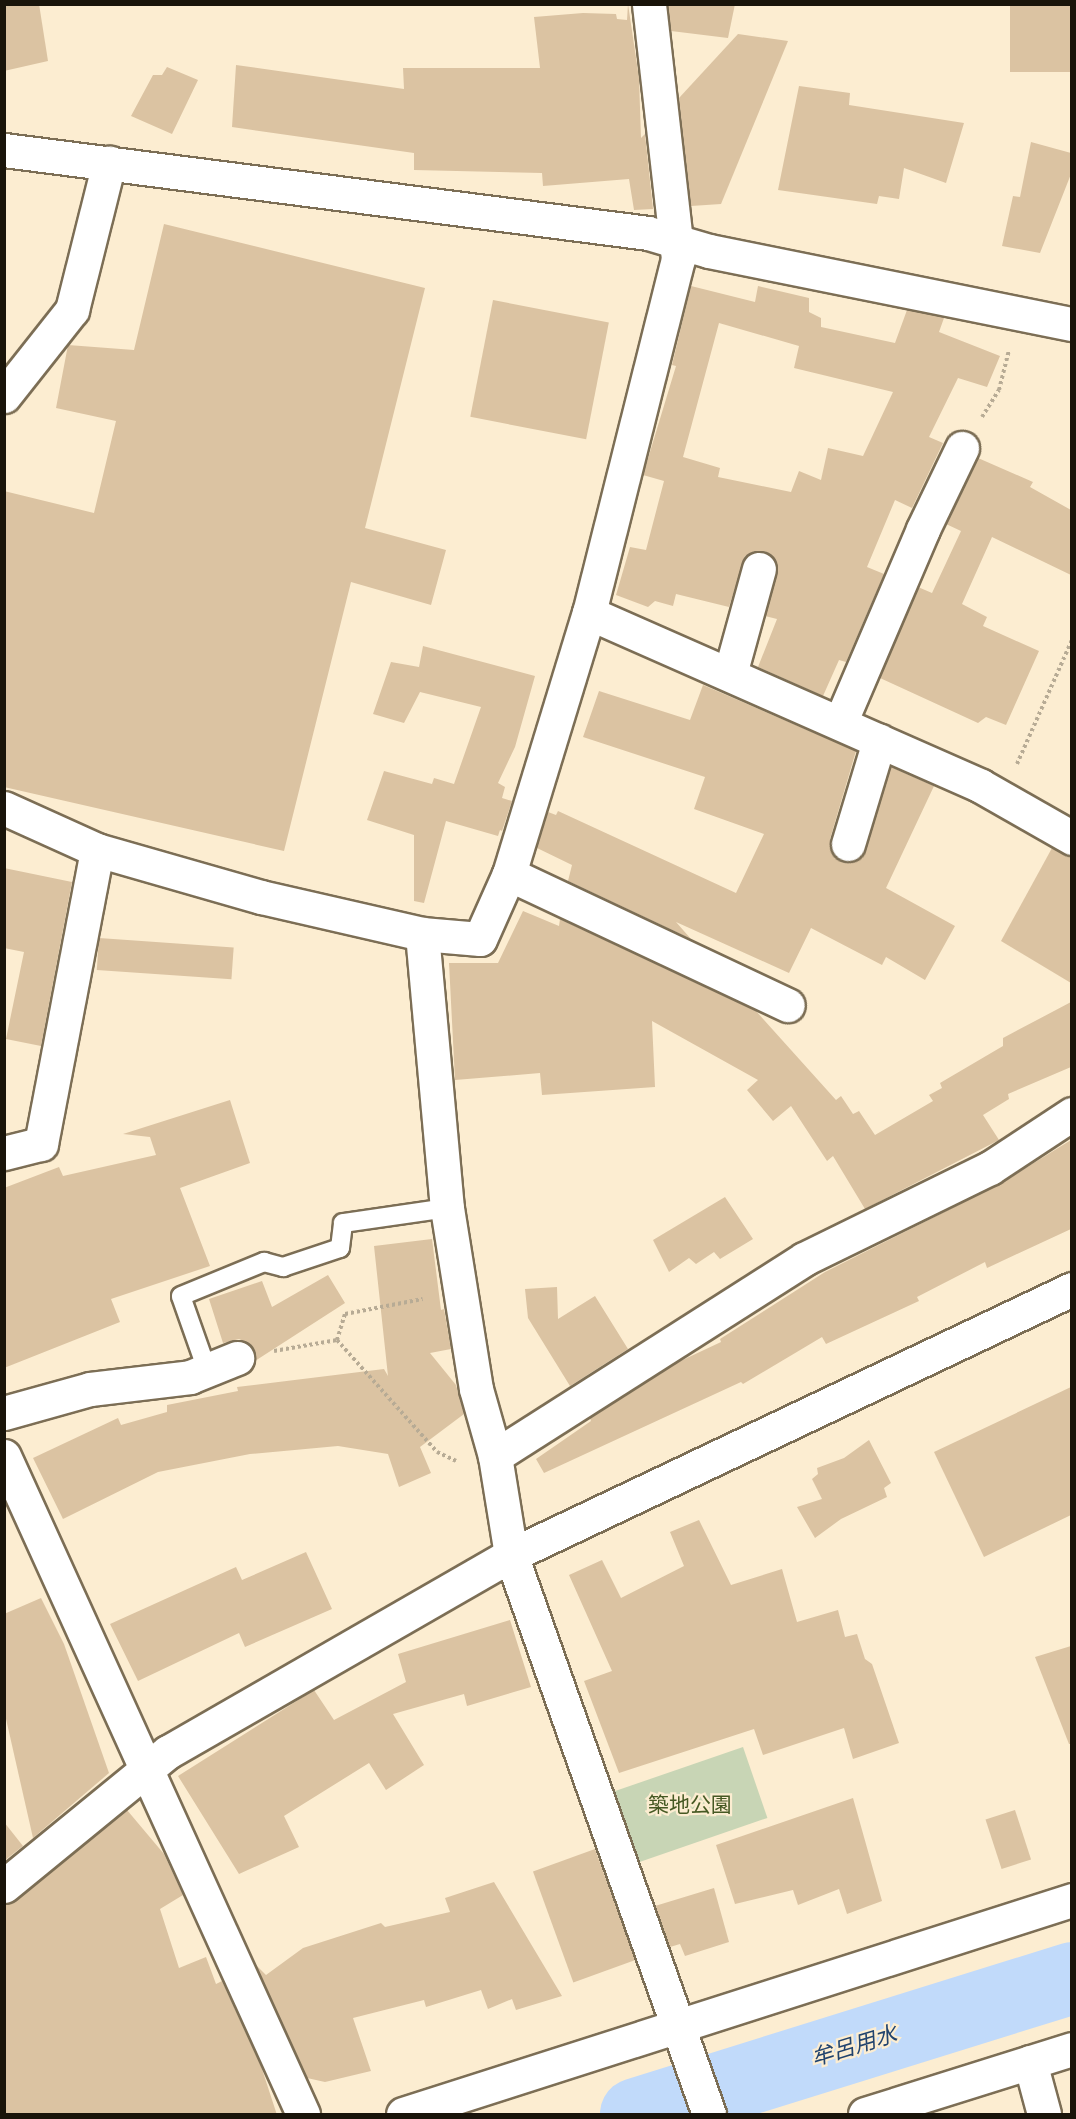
<!DOCTYPE html>
<meta charset="utf-8">
<style>
body{margin:0}
#map{position:relative;width:1076px;height:2119px;overflow:hidden;background:#fcedd1;font-family:"Fira Sans","Noto Sans JP",sans-serif}
div>[style]{position:absolute}
.green>*{inset:0;background:#c8d5b5;transform-origin:0 0}
.river>*{height:72px;margin:-36px;padding:0 36px;transform-origin:36px;border-radius:36px;background:#c1dafa}
.building>*{inset:0;background:#dbc3a2;transform-origin:0 0}
.path>*{height:4px;margin-top:-2px;transform-origin:0;background:repeating-linear-gradient(90deg,#b7ab95 0 3px,transparent 0 6px)}
.roads{filter:drop-shadow(2px 0 #7c6e55) drop-shadow(-2px 0 #7c6e55) drop-shadow(0 2px #7c6e55) drop-shadow(0 -2px #7c6e55)}
.lane>*{height:18px;margin:-9px;padding:0 9px;transform-origin:9px;border-radius:9px;background:#fff}
.street>*{height:33px;margin:-16.5px;padding:0 16.5px;transform-origin:16.5px;border-radius:16.5px;background:#fff}
.secondary>*{height:33px;margin:-16.5px;padding:0 16.5px;transform-origin:16.5px;border-radius:16.5px;background:#fff}
span{translate:-50% -50%;white-space:nowrap;text-align:center;line-height:1.15;-webkit-text-stroke:4.5px #fcedd1;paint-order:stroke}
.park-label{font-size:21px;color:#465923}
.water-label{font-size:22px;color:#21436d;font-style:italic}
.frame{position:absolute;inset:0;border:6px solid #19140a;pointer-events:none}
</style>
<div id="map">
<div class="green">
<i style="left:743px;top:1747px;width:75px;height:139px;rotate:71deg"></i>
</div>
<div class="river">
<i style="left:636px;top:2114px;width:457px;rotate:-17.3deg"></i>
</div>
<div class="building">
<i style="clip-path:polygon(4px 4px,39px 4px,48px 61px,4px 71px)"></i>
<i style="clip-path:polygon(628px 4px,639px 78px,641px 138px,645px 134px,653px 209px,634px 210px,629px 179px,543px 186px,542px 173px,414px 170px,414px 153px,232px 127px,236px 65px,404px 89px,403px 68px,540px 68px,534px 17px,583px 13px,616px 14px,617px 19px,627px 20px)"></i>
<i style="clip-path:polygon(668px 4px,735px 4px,728px 38px,671px 31px)"></i>
<i style="left:1010px;top:4px;width:61px;height:68px"></i>
<i style="clip-path:polygon(738px 34px,788px 41px,721px 204px,691px 206px,679px 98px)"></i>
<i style="clip-path:polygon(167px 67px,198px 80px,172px 134px,131px 116px,153px 75px,162px 75px)"></i>
<i style="clip-path:polygon(799px 86px,850px 93px,849px 105px,964px 123px,946px 183px,904px 168px,899px 199px,879px 196px,877px 204px,778px 190px)"></i>
<i style="clip-path:polygon(1031px 142px,1071px 153px,1071px 174px,1040px 253px,1002px 246px,1013px 196px,1020px 197px)"></i>
<i style="clip-path:polygon(164px 224px,425px 288px,365px 528px,446px 550px,431px 605px,351px 582px,284px 851px,4px 787px,4px 491px,94px 513px,116px 421px,56px 408px,68px 345px,134px 350px)"></i>
<i style="clip-path:polygon(evenodd,691px 286px,755px 302px,758px 286px,809px 298px,809px 312px,821px 318px,821px 327px,895px 343px,907px 310px,939px 316px,944px 318px,939px 332px,1000px 356px,987px 387px,958px 378px,929px 437px,943px 443px,912px 508px,895px 500px,867px 567px,884px 574px,846px 662px,839px 660px,823px 696px,758px 667px,777px 619px,765px 616px,777px 565px,765px 551px,745px 556px,729px 607px,676px 594px,673px 606px,655px 601px,648px 607px,616px 595px,630px 547px,646px 550px,664px 481px,643px 475px,676px 366px,672px 365px,691px 286px,719px 323px,799px 346px,794px 368px,893px 392px,863px 456px,828px 448px,821px 480px,799px 471px,791px 492px,718px 477px,720px 468px,683px 457px,719px 323px)"></i>
<i style="left:493px;top:300px;width:118px;height:119px;rotate:11deg"></i>
<i style="clip-path:polygon(978px 458px,1033px 482px,1030px 487px,1071px 510px,1071px 575px,992px 537px,962px 604px,987px 617px,983px 626px,1039px 651px,1006px 725px,986px 717px,978px 723px,880px 678px,918px 587px,932px 593px,961px 531px,946px 524px)"></i>
<i style="clip-path:polygon(423px 646px,535px 676px,515px 747px,498px 783px,505px 787px,502px 798px,512px 801px,502px 831px,500px 830px,498px 836px,446px 821px,424px 903px,414px 901px,414px 835px,367px 820px,384px 771px,432px 784px,434px 778px,454px 784px,481px 707px,420px 692px,404px 723px,373px 714px,391px 662px,419px 667px)"></i>
<i style="clip-path:polygon(703px 685px,856px 751px,830px 839px,830px 849px,842px 862px,853px 862px,866px 850px,891px 767px,934px 786px,886px 888px,955px 926px,925px 980px,886px 957px,882px 965px,811px 928px,789px 973px,676px 922px,691px 939px,568px 881px,572px 865px,537px 848px,548px 812px,556px 815px,558px 811px,736px 893px,764px 834px,694px 809px,705px 777px,583px 737px,599px 691px,690px 720px)"></i>
<i style="clip-path:polygon(1052px 848px,1071px 857px,1071px 983px,1001px 941px)"></i>
<i style="clip-path:polygon(4px 868px,72px 882px,41px 1046px,6px 1039px,24px 952px,4px 948px)"></i>
<i style="clip-path:polygon(523px 911px,559px 926px,560px 919px,756px 1011px,836px 1100px,841px 1096px,853px 1114px,859px 1111px,875px 1135px,933px 1101px,929px 1095px,942px 1088px,940px 1083px,1003px 1046px,1003px 1038px,1071px 1002px,1071px 1067px,1008px 1094px,1009px 1099px,983px 1115px,999px 1140px,865px 1209px,833px 1156px,827px 1161px,791px 1106px,773px 1121px,747px 1090px,758px 1080px,652px 1021px,655px 1087px,542px 1095px,540px 1073px,455px 1080px,449px 963px,498px 963px)"></i>
<i style="left:99px;top:938px;width:135px;height:32px;rotate:4deg"></i>
<i style="clip-path:polygon(230px 1100px,250px 1163px,180px 1188px,210px 1266px,111px 1299px,120px 1322px,4px 1368px,4px 1188px,59px 1167px,63px 1176px,156px 1155px,150px 1137px,123px 1134px)"></i>
<i style="clip-path:polygon(1071px 1140px,1071px 1229px,987px 1268px,985px 1262px,917px 1297px,919px 1301px,826px 1344px,822px 1337px,743px 1384px,741px 1382px,544px 1473px,536px 1459px,591px 1421px,590px 1418px,672px 1365px,721px 1342px,720px 1339px,825px 1272px,998px 1185px)"></i>
<i style="clip-path:polygon(725px 1197px,753px 1239px,720px 1259px,714px 1252px,696px 1264px,689px 1258px,669px 1272px,653px 1240px)"></i>
<i style="clip-path:polygon(432px 1239px,441px 1310px,444px 1309px,451px 1349px,430px 1353px,456px 1385px,464px 1414px,420px 1447px,431px 1473px,399px 1487px,388px 1454px,338px 1446px,250px 1454px,158px 1472px,63px 1519px,33px 1458px,118px 1418px,121px 1425px,167px 1412px,167px 1405px,238px 1391px,237px 1387px,384px 1369px,388px 1376px,374px 1246px)"></i>
<i style="clip-path:polygon(328px 1275px,345px 1303px,255px 1361px,248px 1343px,239px 1339px,223px 1343px,209px 1299px,262px 1281px,272px 1307px)"></i>
<i style="clip-path:polygon(557px 1287px,558px 1319px,595px 1296px,628px 1349px,570px 1386px,528px 1318px,525px 1289px)"></i>
<i style="clip-path:polygon(1071px 1387px,1071px 1515px,984px 1557px,934px 1452px)"></i>
<i style="clip-path:polygon(869px 1440px,891px 1483px,884px 1488px,887px 1497px,841px 1519px,815px 1538px,797px 1507px,822px 1499px,812px 1479px,818px 1474px,817px 1468px,844px 1458px)"></i>
<i style="clip-path:polygon(699px 1520px,731px 1585px,782px 1569px,797px 1622px,838px 1610px,845px 1637px,857px 1634px,865px 1659px,872px 1664px,899px 1743px,853px 1759px,844px 1728px,763px 1755px,754px 1729px,619px 1773px,584px 1681px,612px 1671px,569px 1575px,602px 1560px,621px 1598px,684px 1566px,670px 1532px)"></i>
<i style="clip-path:polygon(306px 1552px,332px 1609px,245px 1647px,239px 1633px,138px 1681px,110px 1624px,236px 1567px,242px 1580px)"></i>
<i style="clip-path:polygon(41px 1598px,64px 1644px,109px 1773px,33px 1838px,4px 1710px,4px 1614px)"></i>
<i style="clip-path:polygon(510px 1620px,531px 1687px,467px 1706px,464px 1694px,393px 1714px,424px 1765px,386px 1790px,369px 1763px,284px 1816px,299px 1847px,239px 1874px,178px 1776px,314px 1690px,334px 1720px,406px 1682px,398px 1654px)"></i>
<i style="clip-path:polygon(1071px 1646px,1071px 1744px,1069px 1744px,1035px 1657px)"></i>
<i style="clip-path:polygon(853px 1798px,882px 1901px,847px 1914px,839px 1889px,798px 1905px,793px 1890px,735px 1904px,716px 1845px)"></i>
<i style="clip-path:polygon(127px 1810px,164px 1854px,183px 1895px,160px 1909px,179px 1968px,206px 1957px,216px 1984px,222px 1981px,261px 2066px,277px 2115px,4px 2115px,4px 1904px,16px 1901px)"></i>
<i style="left:1015px;top:1810px;width:52px;height:31px;rotate:72deg"></i>
<i style="clip-path:polygon(4px 1822px,23px 1846px,4px 1861px)"></i>
<i style="left:595px;top:1849px;width:118px;height:66px;rotate:70deg"></i>
<i style="clip-path:polygon(494px 1882px,562px 1996px,516px 2010px,512px 1999px,488px 2009px,481px 1990px,426px 2007px,424px 2000px,353px 2018px,371px 2071px,325px 2082px,307px 2078px,256px 1965px,266px 1975px,303px 1948px,381px 1923px,385px 1927px,450px 1912px,445px 1898px)"></i>
<i style="clip-path:polygon(714px 1888px,729px 1942px,685px 1956px,680px 1944px,670px 1947px,655px 1906px)"></i>
</div>
<div class="path">
<i style="left:982px;top:417px;width:32px;rotate:-58deg"></i>
<i style="left:999px;top:390px;width:41px;rotate:-76deg"></i>
<i style="left:1017px;top:764px;width:136px;rotate:-66.1deg"></i>
<i style="left:337px;top:1340px;width:27px;rotate:-73deg"></i>
<i style="left:345px;top:1314px;width:79px;rotate:-10.9deg"></i>
<i style="left:274px;top:1351px;width:64px;rotate:-9.9deg"></i>
<i style="left:337px;top:1340px;width:150px;rotate:48.2deg"></i>
<i style="left:437px;top:1452px;width:21px;rotate:25deg"></i>
</div>
<div class="roads">
<div class="lane">
<i style="left:207px;top:1370px;width:78px;rotate:-109.4deg"></i>
<i style="left:181px;top:1296px;width:90px;rotate:-22.3deg"></i>
<i style="left:264px;top:1262px;width:20px;rotate:15deg"></i>
<i style="left:283px;top:1267px;width:60px;rotate:-18.4deg"></i>
<i style="left:340px;top:1248px;width:25px;rotate:-83deg"></i>
<i style="left:343px;top:1223px;width:105px;rotate:-8.2deg"></i>
</div>
<div class="street">
<i style="left:4px;top:150px;width:649px;rotate:7.34deg"></i>
<i style="left:648px;top:233px;width:64px;rotate:16.4deg"></i>
<i style="left:709px;top:251px;width:370px;rotate:11.4deg"></i>
<i style="left:4px;top:396px;width:110px;rotate:-51.7deg"></i>
<i style="left:72px;top:310px;width:152px;rotate:-75.9deg"></i>
<i style="left:589px;top:613px;width:428px;rotate:23.8deg"></i>
<i style="left:981px;top:786px;width:105px;rotate:29.7deg"></i>
<i style="left:730px;top:674px;width:109px;rotate:-74.6deg"></i>
<i style="left:840px;top:723px;width:211px;rotate:-66.8deg"></i>
<i style="left:923px;top:529px;width:90px;rotate:-64.3deg"></i>
<i style="left:4px;top:808px;width:102px;rotate:24.3deg"></i>
<i style="left:97px;top:850px;width:171px;rotate:16deg"></i>
<i style="left:261px;top:897px;width:165px;rotate:12.9deg"></i>
<i style="left:422px;top:934px;width:58px;rotate:4.9deg"></i>
<i style="left:480px;top:939px;width:71px;rotate:-66deg"></i>
<i style="left:509px;top:874px;width:273px;rotate:-73deg"></i>
<i style="left:589px;top:613px;width:365px;rotate:-75.9deg"></i>
<i style="left:678px;top:259px;width:257px;rotate:-96.5deg"></i>
<i style="left:848px;top:844px;width:108px;rotate:-73.2deg"></i>
<i style="left:509px;top:874px;width:308px;rotate:25.2deg"></i>
<i style="left:422px;top:934px;width:275px;rotate:84.8deg"></i>
<i style="left:447px;top:1208px;width:183px;rotate:80.9deg"></i>
<i style="left:476px;top:1389px;width:70px;rotate:74.2deg"></i>
<i style="left:495px;top:1456px;width:100px;rotate:80.8deg"></i>
<i style="left:511px;top:1555px;width:593px;rotate:70.5deg"></i>
<i style="left:4px;top:1153px;width:38px;rotate:-14deg"></i>
<i style="left:41px;top:1144px;width:299px;rotate:-79.2deg"></i>
<i style="left:4px;top:1413px;width:89px;rotate:-15.6deg"></i>
<i style="left:90px;top:1389px;width:101px;rotate:-6.8deg"></i>
<i style="left:190px;top:1377px;width:51px;rotate:-22deg"></i>
<i style="left:4px;top:1456px;width:723px;rotate:65.56deg"></i>
<i style="left:495px;top:1456px;width:366px;rotate:-32.5deg"></i>
<i style="left:804px;top:1259px;width:207px;rotate:-26.1deg"></i>
<i style="left:990px;top:1168px;width:98px;rotate:-33.4deg"></i>
<i style="left:4px;top:1886px;width:212px;rotate:-39.3deg"></i>
<i style="left:168px;top:1752px;width:396px;rotate:-29.9deg"></i>
<i style="left:1030px;top:2062px;width:54px;rotate:74.9deg"></i>
<i style="left:403px;top:2114px;width:702px;rotate:-17.74deg"></i>
</div>
<div class="secondary">
<i style="left:511px;top:1555px;width:621px;rotate:-25.37deg"></i>
<i style="left:865px;top:2114px;width:217px;rotate:-17.4deg"></i>
</div>
</div>
<div class="park-label">
<span style="left:690px;top:1805px">築地公園</span>
</div>
<div class="water-label">
<span style="left:854px;top:2046px;rotate:-17deg">牟呂用水</span>
</div>
<div class="frame"></div>
</div>
